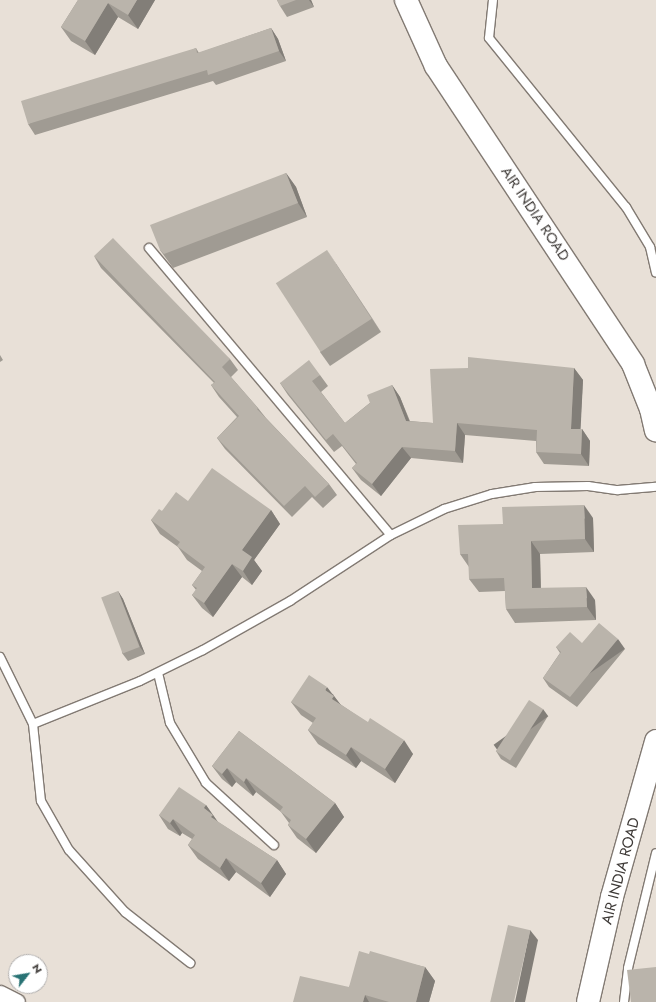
<!DOCTYPE html>
<style>
body{margin:0}
#map{position:relative;width:656px;height:1002px;overflow:hidden;background:#e8e0d7;font-family:Jost,sans-serif}
div>[style]{position:absolute}
.roads{filter:drop-shadow(1px 0 #827a73) drop-shadow(-1px 0 #827a73) drop-shadow(0 1px #827a73) drop-shadow(0 -1px #827a73)}
.lane>*{height:8px;margin:-4px;padding:0 4px;transform-origin:4px;border-radius:4px;background:#fff}
.street>*{height:17px;margin:-8.5px;padding:0 8.5px;transform-origin:8.5px;border-radius:8.5px;background:#fff}
.secondary>*{height:22px;margin:-11px;padding:0 11px;transform-origin:11px;border-radius:11px;background:#fff}
.wall>*{inset:0;background:#a09b93}
.shaded-wall>*{inset:0;background:#827e78;transform-origin:0 0}
.building>*{inset:0;background:#bab4ab;transform-origin:0 0}
span{translate:-50% -50%;white-space:nowrap;text-align:center;line-height:1.15;-webkit-text-stroke:3px #fff;paint-order:stroke}
.street-label{font-size:15px;color:#3e3a37}
.north{position:absolute;left:8px;top:954px;width:40px;height:40px;box-sizing:border-box;background:#fff;border:1px solid #b2b0af;border-radius:50%;rotate:59deg;font-size:11px;font-weight:700;line-height:16px;text-align:center;color:#3e3a37}
.north::after{content:'';display:block;margin:auto;width:14px;height:18px;background:#287274;clip-path:polygon(50% 0,100% 100%,50% 72%,0 100%)}
</style>
<div id="map">
<div class="roads">
<div class="lane">
<i style="left:493px;top:0;width:38px;rotate:96deg"></i>
<i style="left:489px;top:38px;width:218px;rotate:51deg"></i>
<i style="left:626px;top:207px;width:47px;rotate:59deg"></i>
<i style="left:650px;top:247px;width:26px;rotate:77deg"></i>
<i style="left:149px;top:248px;width:375px;rotate:49.9deg"></i>
<i style="left:0;top:657px;width:75px;rotate:63.8deg"></i>
<i style="left:33px;top:724px;width:115px;rotate:-21.9deg"></i>
<i style="left:140px;top:681px;width:70px;rotate:-26.2deg"></i>
<i style="left:203px;top:650px;width:100px;rotate:-29.4deg"></i>
<i style="left:290px;top:601px;width:121px;rotate:-33.2deg"></i>
<i style="left:391px;top:535px;width:59px;rotate:-26.1deg"></i>
<i style="left:444px;top:509px;width:50px;rotate:-17.4deg"></i>
<i style="left:492px;top:494px;width:44px;rotate:-9.2deg"></i>
<i style="left:535px;top:487px;width:53px;rotate:-1.1deg"></i>
<i style="left:588px;top:486px;width:30px;rotate:8deg"></i>
<i style="left:618px;top:490px;width:38px;rotate:-5deg"></i>
<i style="left:158px;top:673px;width:51px;rotate:76.5deg"></i>
<i style="left:170px;top:723px;width:70px;rotate:59deg"></i>
<i style="left:206px;top:783px;width:92px;rotate:42.4deg"></i>
<i style="left:33px;top:724px;width:77px;rotate:84.1deg"></i>
<i style="left:41px;top:801px;width:56px;rotate:60.3deg"></i>
<i style="left:69px;top:850px;width:84px;rotate:47.9deg"></i>
<i style="left:125px;top:912px;width:83px;rotate:38.1deg"></i>
<i style="left:624px;top:1002px;width:34px;rotate:-83deg"></i>
<i style="left:628px;top:968px;width:118px;rotate:-76.3deg"></i>
</div>
<div class="street">
<i style="left:0;top:994px;width:18px;rotate:27deg"></i>
</div>
<div class="secondary">
<i style="left:406px;top:0;width:72px;rotate:65.6deg"></i>
<i style="left:436px;top:66px;width:357px;rotate:56.5deg"></i>
<i style="left:633px;top:364px;width:48px;rotate:68.2deg"></i>
<i style="left:651px;top:409px;width:22px;rotate:77deg"></i>
<i style="left:588px;top:1002px;width:108px;rotate:-77.1deg"></i>
<i style="left:612px;top:897px;width:162px;rotate:-74.2deg"></i>
</div>
</div>
<div class="wall">
<i style="clip-path:polygon(78px 0,155px 0,138px 29px,118px 17px,95px 55px,71px 41px,61px 27px)"></i>
<i style="clip-path:polygon(277px 0,311px 0,314px 7px,287px 17px,280px 6px)"></i>
<i style="clip-path:polygon(271px 28px,278px 39px,286px 61px,216px 85px,213px 81px,35px 135px,28px 124px,196px 48px,199px 53px)"></i>
<i style="clip-path:polygon(286px 173px,296px 187px,307px 217px,173px 268px,160px 250px)"></i>
<i style="clip-path:polygon(94px 256px,230px 359px,238px 370px,231px 377px,258px 408px,266px 418px,329px 484px,337px 495px,323px 508px,312px 497px,292px 517px,225px 449px,217px 438px,237px 417px,219px 397px,211px 385px,214px 383px,101px 268px)"></i>
<i style="clip-path:polygon(336px 264px,381px 332px,330px 366px,320px 352px)"></i>
<i style="clip-path:polygon(0 355px,3px 360px,0 362px)"></i>
<i style="clip-path:polygon(574px 368px,583px 380px,580px 429px,582px 429px,590px 441px,589px 466px,544px 464px,536px 452px,536px 441px,465px 435px,463px 463px,411px 458px,381px 496px,361px 480px,352px 468px,356px 464px,342px 446px,334px 452px,288px 395px,280px 383px,320px 375px,328px 386px,321px 392px,345px 423px,392px 385px,400px 397px,410px 421px,433px 423px)"></i>
<i style="clip-path:polygon(188px 501px,271px 510px,280px 524px,254px 560px,262px 571px,252px 585px,242px 577px,213px 617px,202px 608px,192px 595px,196px 590px,192px 585px,202px 571px,187px 560px,178px 547px,160px 534px,151px 520px,162px 511px)"></i>
<i style="clip-path:polygon(593px 518px,594px 552px,540px 554px,541px 588px,595px 600px,596px 620px,515px 623px,506px 609px,505px 591px,479px 592px,469px 579px,469px 567px,460px 554px,503px 524px)"></i>
<i style="clip-path:polygon(118px 591px,123px 599px,145px 654px,128px 661px,122px 653px)"></i>
<i style="clip-path:polygon(582px 643px,625px 649px,577px 707px,549px 687px,543px 678px,560px 653px,556px 647px)"></i>
<i style="clip-path:polygon(333px 694px,334px 696px,340px 704px,413px 754px,395px 783px,361px 761px,356px 768px,318px 744px,308px 730px,313px 723px,301px 715px,291px 702px)"></i>
<i style="clip-path:polygon(548px 716px,516px 768px,501px 759px,496px 751px)"></i>
<i style="clip-path:polygon(239px 731px,335px 803px,344px 817px,316px 853px,297px 838px,288px 825px,289px 823px,281px 812px,256px 792px,253px 796px,236px 782px,232px 787px,222px 779px,212px 766px)"></i>
<i style="clip-path:polygon(206px 805px,218px 822px,277px 860px,286px 874px,270px 897px,236px 872px,229px 881px,198px 859px,188px 845px,192px 839px,182px 833px,180px 836px,168px 829px,159px 815px)"></i>
<i style="clip-path:polygon(369px 954px,425px 967px,435px 981px,429px 1002px,293px 1002px,349px 987px)"></i>
</div>
<div class="shaded-wall">
<i style="clip-path:polygon(137px 0,155px 0,138px 29px,128px 15px)"></i>
<i style="clip-path:polygon(309px 0,311px 0,314px 7px)"></i>
<i style="clip-path:polygon(108px 3px,118px 17px,95px 55px,85px 41px)"></i>
<i style="clip-path:polygon(271px 28px,278px 39px,286px 61px,279px 51px)"></i>
<i style="clip-path:polygon(286px 173px,296px 187px,307px 217px,298px 203px)"></i>
<i style="clip-path:polygon(327px 250px,336px 264px,381px 332px,372px 318px)"></i>
<i style="clip-path:polygon(574px 368px,583px 380px,580px 441px,571px 429px)"></i>
<i style="clip-path:polygon(392px 385px,400px 397px,414px 433px,406px 421px)"></i>
<i style="clip-path:polygon(457px 423px,465px 435px,463px 463px,455px 451px)"></i>
<i style="clip-path:polygon(582px 429px,590px 441px,589px 466px,581px 454px)"></i>
<i style="clip-path:polygon(402px 447px,411px 458px,381px 496px,372px 484px)"></i>
<i style="clip-path:polygon(584px 505px,593px 518px,594px 552px,585px 539px)"></i>
<i style="clip-path:polygon(271px 510px,280px 524px,254px 560px,262px 571px,252px 585px,243px 571px,242px 550px)"></i>
<i style="clip-path:polygon(531px 541px,540px 554px,541px 601px,532px 588px)"></i>
<i style="clip-path:polygon(232px 564px,242px 577px,213px 617px,204px 603px)"></i>
<i style="clip-path:polygon(586px 587px,595px 600px,596px 620px,587px 607px)"></i>
<i style="clip-path:polygon(118px 591px,123px 599px,145px 654px,140px 647px)"></i>
<i style="left:618px;top:639px;width:12px;height:75px;rotate:55deg"></i>
<i style="clip-path:polygon(327px 687px,344px 709px,342px 713px,325px 690px)"></i>
<i style="left:543px;top:709px;width:9px;height:61px;rotate:54deg"></i>
<i style="clip-path:polygon(404px 740px,413px 754px,395px 783px,385px 769px)"></i>
<i style="clip-path:polygon(351px 747px,361px 761px,356px 768px,346px 755px)"></i>
<i style="clip-path:polygon(227px 768px,236px 782px,232px 787px,222px 774px)"></i>
<i style="clip-path:polygon(246px 778px,256px 792px,253px 796px,244px 782px)"></i>
<i style="clip-path:polygon(335px 803px,344px 817px,316px 853px,306px 839px)"></i>
<i style="left:206px;top:805px;width:28px;height:4px;rotate:55deg"></i>
<i style="clip-path:polygon(173px 819px,182px 833px,180px 836px,170px 823px)"></i>
<i style="clip-path:polygon(226px 858px,236px 872px,229px 881px,220px 868px)"></i>
<i style="clip-path:polygon(277px 860px,286px 874px,270px 897px,261px 883px)"></i>
<i style="clip-path:polygon(530px 930px,538px 940px,525px 1002px,515px 1002px)"></i>
<i style="clip-path:polygon(425px 967px,435px 981px,429px 1002px,416px 1002px)"></i>
<i style="clip-path:polygon(365px 995px,369px 1002px,363px 1002px)"></i>
</div>
<div class="building">
<i style="clip-path:polygon(78px 0,137px 0,128px 15px,108px 3px,85px 41px,61px 27px)"></i>
<i style="clip-path:polygon(277px 0,296px 0,280px 6px)"></i>
<i style="clip-path:polygon(271px 28px,279px 51px,208px 75px,207px 70px,28px 124px,21px 101px,196px 48px,197px 53px)"></i>
<i style="clip-path:polygon(286px 173px,298px 203px,164px 254px,160px 250px,150px 225px)"></i>
<i style="clip-path:polygon(113px 238px,230px 359px,222px 367px,258px 408px,257px 409px,329px 484px,315px 497px,305px 486px,284px 506px,217px 438px,239px 416px,211px 385px,215px 382px,94px 256px)"></i>
<i style="left:327px;top:250px;width:82px;height:61px;rotate:57deg"></i>
<i style="clip-path:polygon(468px 357px,574px 368px,571px 429px,582px 429px,581px 454px,536px 452px,537px 430px,457px 423px,455px 451px,402px 447px,372px 484px,352px 468px,357px 463px,333px 434px,326px 440px,280px 383px,309px 360px,320px 375px,312px 381px,345px 423px,370px 403px,367px 395px,392px 385px,406px 421px,433px 423px,430px 369px,468px 368px)"></i>
<i style="clip-path:polygon(212px 468px,271px 510px,242px 550px,252px 557px,243px 571px,232px 564px,204px 603px,192px 595px,197px 588px,192px 585px,205px 567px,177px 546px,180px 542px,151px 520px,159px 509px,162px 511px,176px 492px,188px 501px)"></i>
<i style="clip-path:polygon(584px 505px,585px 539px,531px 541px,532px 588px,586px 587px,587px 607px,506px 609px,504px 578px,469px 579px,468px 554px,460px 554px,458px 525px,503px 524px,502px 507px)"></i>
<i style="left:118px;top:591px;width:60px;height:18px;rotate:69deg"></i>
<i style="clip-path:polygon(599px 623px,618px 639px,570px 697px,543px 678px,561px 652px,556px 647px,570px 632px,582px 643px)"></i>
<i style="clip-path:polygon(309px 675px,327px 687px,325px 690px,334px 696px,332px 699px,368px 722px,370px 718px,404px 740px,385px 769px,351px 747px,346px 755px,308px 730px,316px 718px,291px 702px)"></i>
<i style="left:529px;top:700px;width:17px;height:61px;rotate:33deg"></i>
<i style="clip-path:polygon(239px 731px,335px 803px,306px 839px,288px 825px,291px 820px,280px 811px,283px 807px,246px 778px,244px 782px,227px 768px,222px 774px,212px 766px)"></i>
<i style="clip-path:polygon(179px 787px,206px 805px,204px 808px,213px 815px,211px 817px,277px 860px,261px 883px,226px 858px,220px 868px,188px 845px,195px 835px,173px 819px,170px 823px,159px 815px)"></i>
<i style="left:508px;top:925px;width:23px;height:79px;rotate:13deg"></i>
<i style="clip-path:polygon(359px 951px,369px 954px,370px 951px,425px 967px,416px 1002px,417px 1002px,389px 1002px,365px 995px,363px 1002px,293px 1002px,300px 976px,349px 987px)"></i>
<i style="clip-path:polygon(656px 967px,656px 1002px,631px 1002px,627px 970px)"></i>
</div>
<div class="street-label">
<span style="left:535px;top:214px;rotate:56deg">AIR INDIA ROAD</span>
<span style="left:621px;top:871px;rotate:-75deg">AIR INDIA ROAD</span>
</div>
<div class="north">N</div>
</div>
